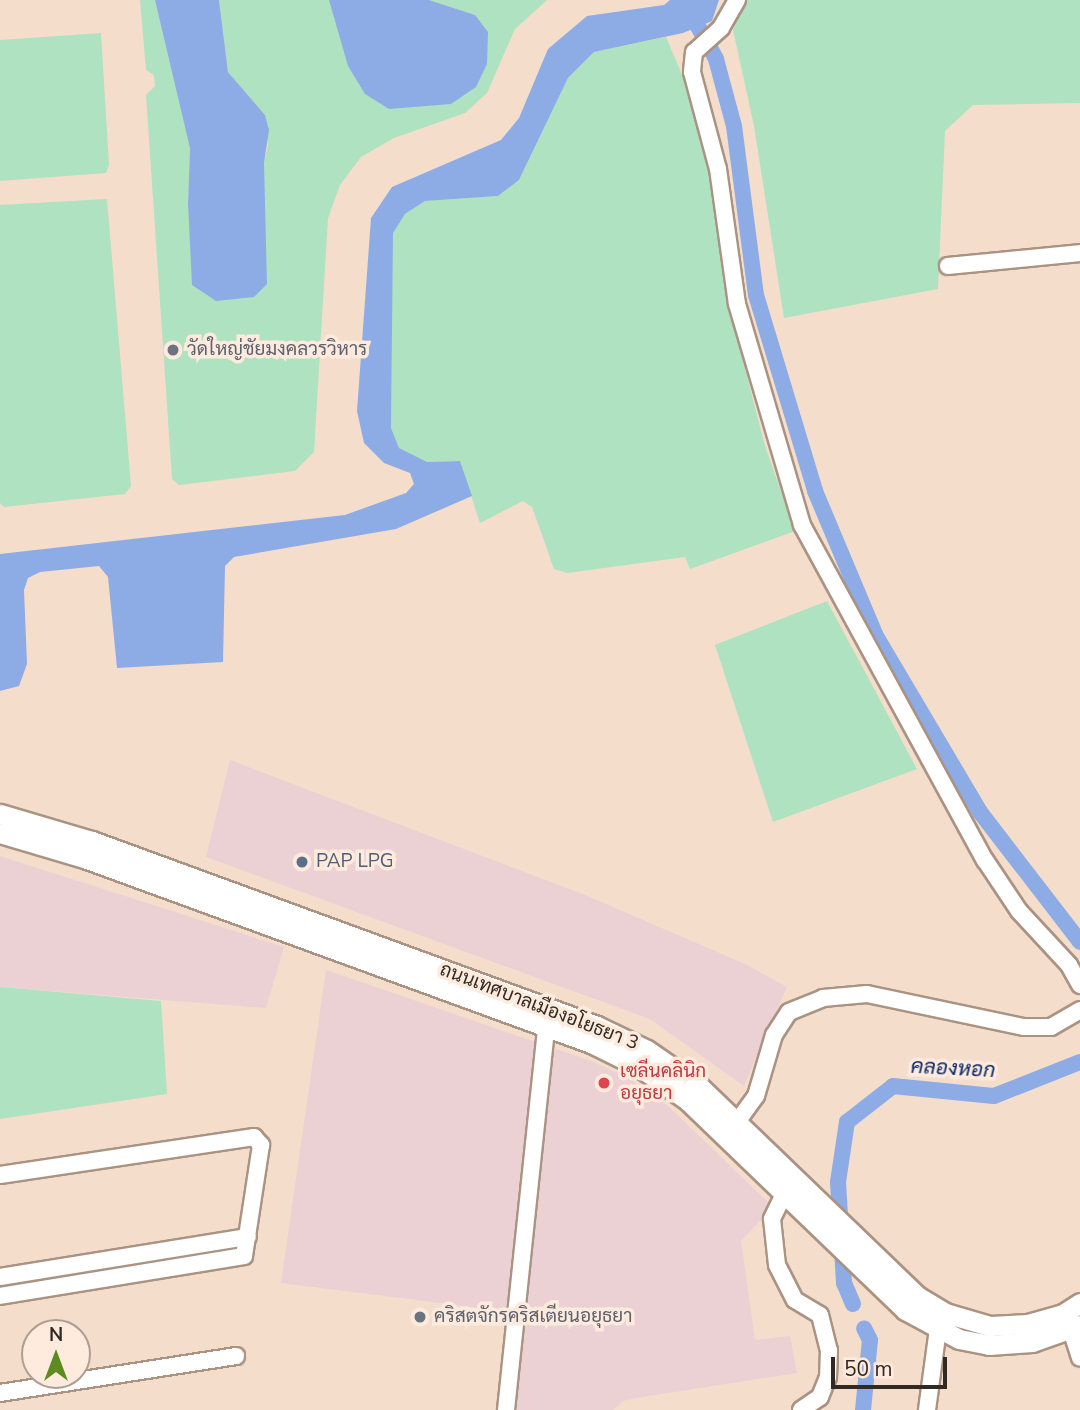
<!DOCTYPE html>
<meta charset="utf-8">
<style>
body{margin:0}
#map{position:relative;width:1080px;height:1410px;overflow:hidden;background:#f5ddcb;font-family:"Nunito Sans",Sarabun,sans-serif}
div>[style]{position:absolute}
.commercial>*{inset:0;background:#ebd0d4}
.green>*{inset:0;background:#aee2c1}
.water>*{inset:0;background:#8dace6}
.canal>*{height:16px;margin:-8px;padding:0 8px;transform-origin:8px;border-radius:8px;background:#8dace6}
.roads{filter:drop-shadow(2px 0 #aa9383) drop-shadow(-2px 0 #aa9383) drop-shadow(0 2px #aa9383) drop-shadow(0 -2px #aa9383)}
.minor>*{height:16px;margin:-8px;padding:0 8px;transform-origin:8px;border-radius:8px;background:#fff}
.tertiary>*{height:19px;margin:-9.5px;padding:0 9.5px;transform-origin:9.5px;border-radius:9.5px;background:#fff}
.dots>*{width:19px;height:19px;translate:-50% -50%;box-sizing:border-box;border:4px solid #ffebdd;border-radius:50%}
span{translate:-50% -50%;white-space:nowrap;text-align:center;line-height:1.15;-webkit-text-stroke:7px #ffebdd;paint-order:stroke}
.worship-label{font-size:19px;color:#5b616d}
.left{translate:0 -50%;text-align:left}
.service-label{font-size:19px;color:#4e5e75}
.street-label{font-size:19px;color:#322922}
.health-label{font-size:19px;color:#be3a42}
.water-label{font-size:21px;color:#0a2769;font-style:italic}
.north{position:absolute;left:21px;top:1319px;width:70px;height:70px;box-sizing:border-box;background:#ffebdd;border:2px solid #ad9d92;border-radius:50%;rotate:0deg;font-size:19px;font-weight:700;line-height:28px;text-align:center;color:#322922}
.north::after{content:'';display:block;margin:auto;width:24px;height:32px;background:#5c8b1f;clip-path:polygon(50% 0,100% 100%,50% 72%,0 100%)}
.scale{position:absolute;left:831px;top:1357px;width:116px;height:32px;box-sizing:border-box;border:4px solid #322922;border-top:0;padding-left:9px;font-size:21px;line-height:24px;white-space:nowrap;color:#322922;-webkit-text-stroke:5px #ffebdd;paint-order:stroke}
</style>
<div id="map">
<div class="commercial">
<i style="clip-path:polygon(230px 760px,585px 895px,745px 964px,787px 987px,744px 1086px,650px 1019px,206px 857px)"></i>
<i style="clip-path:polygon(0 856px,284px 947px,266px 1008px,0 987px)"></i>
<i style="clip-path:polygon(326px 970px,591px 1061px,630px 1079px,668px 1106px,773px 1207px,741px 1241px,755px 1340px,790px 1336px,797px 1373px,636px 1398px,623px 1401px,613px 1410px,513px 1410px,523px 1313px,281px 1283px)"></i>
</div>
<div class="green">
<i style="clip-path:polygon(140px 0,155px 0,180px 97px,190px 148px,188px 203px,264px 162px,268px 145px,265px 115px,228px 72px,219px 0,329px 0,333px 5px,475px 15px,429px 0,547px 0,515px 29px,487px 93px,465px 113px,394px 138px,361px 157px,340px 185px,328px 218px,314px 452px,295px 471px,179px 485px,172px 479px,146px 95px,155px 86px,154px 75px,146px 70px)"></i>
<i style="clip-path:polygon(745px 0,1080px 0,1080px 103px,973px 105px,945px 131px,938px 289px,784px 318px,754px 126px,733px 30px)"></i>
<i style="clip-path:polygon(101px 33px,109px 165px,106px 173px,0 181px,0 40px)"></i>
<i style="clip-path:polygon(666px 37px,689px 91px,710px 171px,726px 295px,765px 446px,795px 531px,690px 569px,685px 557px,567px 573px,554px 569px,532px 507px,523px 501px,480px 523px,460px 461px,427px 462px,399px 448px,391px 428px,392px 233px,405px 214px,425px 201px,498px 196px,519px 180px,568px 78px,594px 52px)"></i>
<i style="clip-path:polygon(107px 199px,131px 486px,125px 494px,4px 507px,0 503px,0 205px)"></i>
<i style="clip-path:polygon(827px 601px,917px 769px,773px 822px,715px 645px)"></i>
<i style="clip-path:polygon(0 987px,161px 1001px,167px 1094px,0 1119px)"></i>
</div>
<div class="water">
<i style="clip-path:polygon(155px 0,219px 0,228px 72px,265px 115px,269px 130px,264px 163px,267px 284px,254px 297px,216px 301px,192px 285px,188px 203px,190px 148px)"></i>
<i style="clip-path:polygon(329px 0,429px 0,475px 15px,488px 32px,487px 64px,476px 87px,451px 104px,389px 109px,365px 94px,348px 66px)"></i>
<i style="clip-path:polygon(670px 0,719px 0,712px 21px,683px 33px,594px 52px,568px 78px,519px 180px,498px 196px,425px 201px,405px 214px,393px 233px,391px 428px,399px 448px,427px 462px,460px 461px,472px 496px,396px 529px,234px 557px,225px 566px,223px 662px,117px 668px,108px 577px,99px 566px,40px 572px,28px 578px,24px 590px,27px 664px,19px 686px,0 691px,0 554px,345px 515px,406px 493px,414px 484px,410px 473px,384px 463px,364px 443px,357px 411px,371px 218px,392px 187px,501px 140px,519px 118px,548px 49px,587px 16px,664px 5px)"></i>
</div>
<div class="canal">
<i style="left:690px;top:12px;width:54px;rotate:61deg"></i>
<i style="left:716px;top:59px;width:69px;rotate:75deg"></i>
<i style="left:734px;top:126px;width:170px;rotate:82.6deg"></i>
<i style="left:756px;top:295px;width:205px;rotate:73.2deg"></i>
<i style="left:815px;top:491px;width:157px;rotate:67.2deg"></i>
<i style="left:876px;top:636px;width:204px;rotate:59.4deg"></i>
<i style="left:980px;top:812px;width:164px;rotate:52.4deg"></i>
<i style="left:853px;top:1304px;width:23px;rotate:-113deg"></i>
<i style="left:844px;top:1283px;width:101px;rotate:-93.4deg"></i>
<i style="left:838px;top:1182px;width:61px;rotate:-81.5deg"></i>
<i style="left:847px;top:1122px;width:58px;rotate:-38deg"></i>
<i style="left:893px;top:1086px;width:101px;rotate:5.7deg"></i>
<i style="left:994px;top:1096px;width:92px;rotate:-21.6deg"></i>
<i style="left:863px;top:1410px;width:70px;rotate:-84.3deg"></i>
<i style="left:870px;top:1340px;width:13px;rotate:-117deg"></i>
</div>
<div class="roads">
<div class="minor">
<i style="left:737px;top:0;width:32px;rotate:120deg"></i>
<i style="left:721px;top:28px;width:36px;rotate:138deg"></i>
<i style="left:694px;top:52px;width:20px;rotate:96deg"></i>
<i style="left:692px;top:72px;width:100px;rotate:75deg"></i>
<i style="left:718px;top:169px;width:136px;rotate:82deg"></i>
<i style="left:737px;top:304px;width:230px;rotate:73.6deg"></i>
<i style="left:802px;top:525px;width:382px;rotate:61.4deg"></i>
<i style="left:985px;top:860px;width:61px;rotate:56.3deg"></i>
<i style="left:1019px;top:911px;width:74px;rotate:47.2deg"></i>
<i style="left:1069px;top:965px;width:23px;rotate:61deg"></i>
<i style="left:948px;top:266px;width:133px;rotate:-5.6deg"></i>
<i style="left:737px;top:1122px;width:32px;rotate:-54deg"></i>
<i style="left:756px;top:1096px;width:64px;rotate:-73.6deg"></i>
<i style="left:774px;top:1035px;width:27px;rotate:-57deg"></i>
<i style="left:789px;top:1012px;width:37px;rotate:-22deg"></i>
<i style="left:823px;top:998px;width:44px;rotate:-5.2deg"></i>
<i style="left:867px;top:994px;width:160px;rotate:11.9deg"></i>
<i style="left:1024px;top:1027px;width:27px"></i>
<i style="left:1051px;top:1027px;width:34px;rotate:-30deg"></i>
<i style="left:0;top:1175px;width:257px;rotate:-8.5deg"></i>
<i style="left:254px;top:1137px;width:11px;rotate:49deg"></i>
<i style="left:261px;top:1145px;width:112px;rotate:98.7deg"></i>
<i style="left:244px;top:1256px;width:247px;rotate:170.7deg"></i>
<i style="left:785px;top:1192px;width:30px;rotate:116deg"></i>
<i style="left:772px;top:1219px;width:46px;rotate:83.8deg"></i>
<i style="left:777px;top:1265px;width:39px;rotate:63deg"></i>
<i style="left:795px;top:1300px;width:29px;rotate:31deg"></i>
<i style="left:820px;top:1315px;width:36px;rotate:76deg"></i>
<i style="left:829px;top:1350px;width:27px;rotate:92deg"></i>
<i style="left:828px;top:1377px;width:22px;rotate:112deg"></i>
<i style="left:820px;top:1397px;width:23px;rotate:146deg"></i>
<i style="left:0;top:1277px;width:251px;rotate:-9.2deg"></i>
<i style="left:1071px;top:1330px;width:29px;rotate:72deg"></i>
<i style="left:0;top:1393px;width:239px;rotate:-8.9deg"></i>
<i style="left:506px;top:1410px;width:385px;rotate:-84deg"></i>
<i style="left:927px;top:1410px;width:82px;rotate:-82.3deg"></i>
</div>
<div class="tertiary">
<i style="left:0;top:814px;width:96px;rotate:16.4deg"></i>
<i style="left:92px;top:841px;width:538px;rotate:20.12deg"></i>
<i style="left:597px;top:1026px;width:55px;rotate:25.6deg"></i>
<i style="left:647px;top:1050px;width:63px;rotate:34.7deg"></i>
<i style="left:699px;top:1086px;width:303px;rotate:43.9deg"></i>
<i style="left:917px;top:1296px;width:33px;rotate:31deg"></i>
<i style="left:945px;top:1313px;width:47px;rotate:16.1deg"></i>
<i style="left:990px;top:1326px;width:38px;rotate:-3deg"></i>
<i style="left:1028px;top:1324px;width:36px;rotate:-16deg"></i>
<i style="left:1063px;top:1314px;width:20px;rotate:-33deg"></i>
<i style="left:0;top:833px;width:91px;rotate:16.6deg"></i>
<i style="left:87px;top:859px;width:537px;rotate:20.06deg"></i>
<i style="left:591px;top:1043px;width:52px;rotate:26.1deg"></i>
<i style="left:638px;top:1066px;width:60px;rotate:34.8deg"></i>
<i style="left:687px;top:1100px;width:303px;rotate:43.9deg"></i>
<i style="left:905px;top:1310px;width:61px;rotate:28.2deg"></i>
<i style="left:959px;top:1339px;width:31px;rotate:11deg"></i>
<i style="left:989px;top:1345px;width:43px;rotate:-4deg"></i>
<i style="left:1032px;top:1342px;width:51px;rotate:-19.5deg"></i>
</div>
</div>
<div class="dots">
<i style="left:173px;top:350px;background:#6b7280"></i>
<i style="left:302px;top:862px;background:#5c6f8a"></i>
<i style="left:604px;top:1083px;background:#e0444e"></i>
<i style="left:420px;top:1317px;background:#6b7280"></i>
</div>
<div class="worship-label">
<span class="left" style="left:187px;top:350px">วัดใหญ่ชัยมงคลวรวิหาร</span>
<span class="left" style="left:434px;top:1317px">คริสตจักรคริสเตียนอยุธยา</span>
</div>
<div class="service-label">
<span class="left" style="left:316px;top:862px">PAP LPG</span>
</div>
<div class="street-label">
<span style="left:539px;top:1007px;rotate:21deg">ถนนเทศบาลเมืองอโยธยา 3</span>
</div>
<div class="health-label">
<span class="left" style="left:620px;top:1083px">เซลีนคลินิก<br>อยุธยา</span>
</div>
<div class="water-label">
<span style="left:953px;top:1068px;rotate:3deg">คลองหอก</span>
</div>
<div class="north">N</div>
<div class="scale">50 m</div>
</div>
